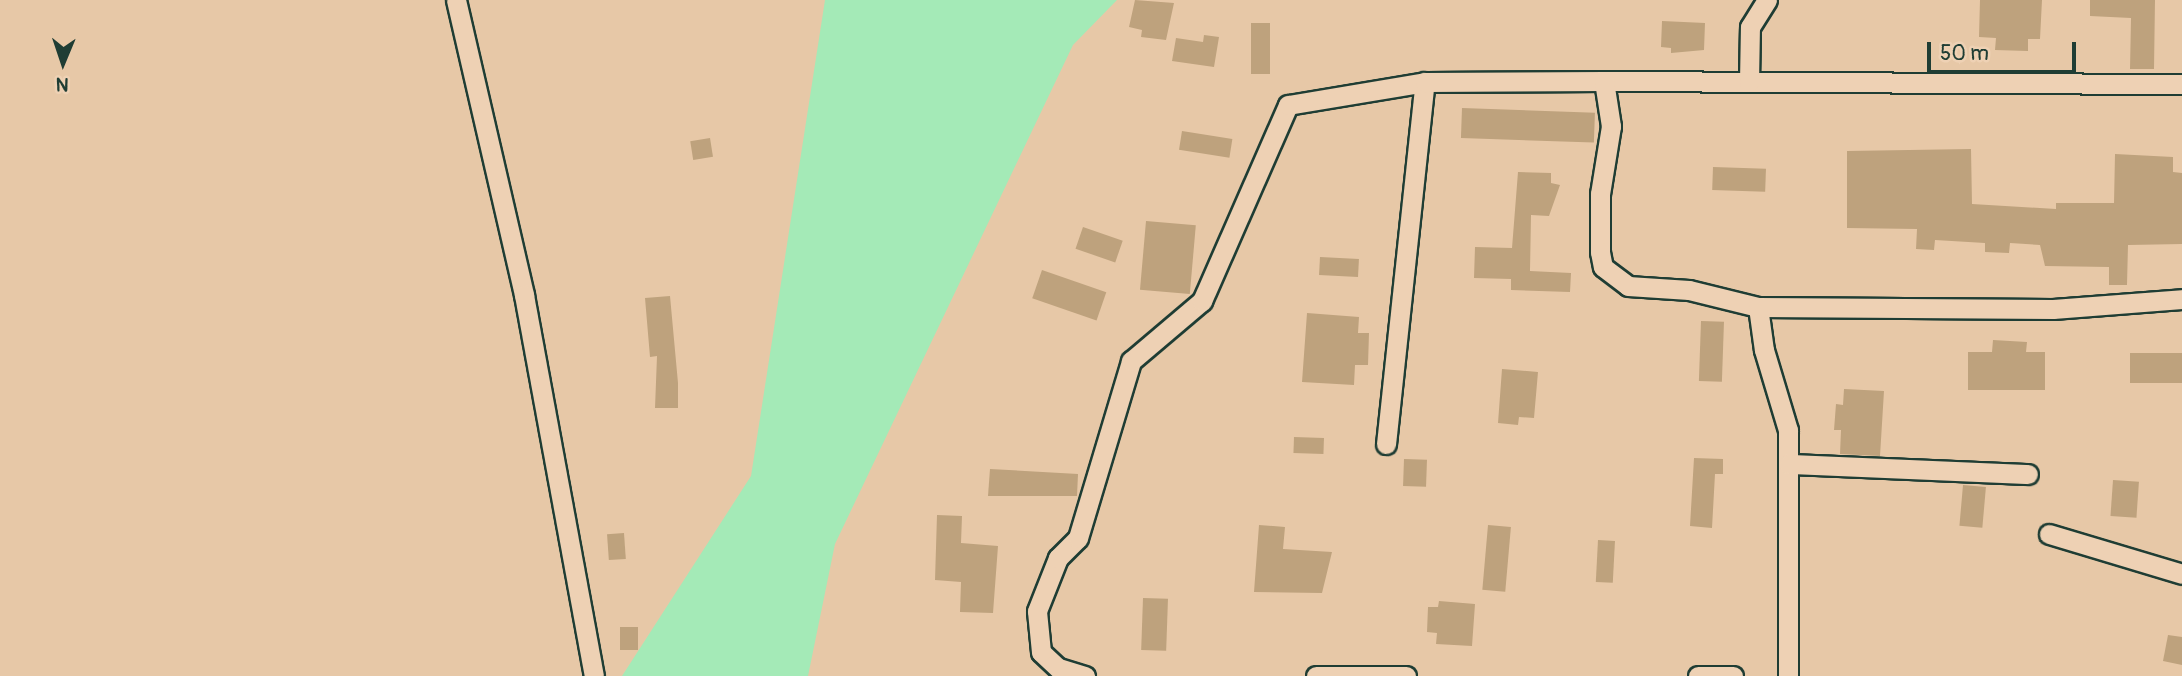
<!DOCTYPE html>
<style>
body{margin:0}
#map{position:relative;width:2182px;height:676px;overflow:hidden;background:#e7c8a7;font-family:Pangolin,sans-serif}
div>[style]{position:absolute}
.green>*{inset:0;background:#a4eab7}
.building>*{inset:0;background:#bea27d;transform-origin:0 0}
.roads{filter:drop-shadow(2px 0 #1f3d34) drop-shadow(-2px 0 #1f3d34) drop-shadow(0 2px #1f3d34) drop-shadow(0 -2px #1f3d34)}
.minor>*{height:19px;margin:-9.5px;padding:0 9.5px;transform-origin:9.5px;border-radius:9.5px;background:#eed1b4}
span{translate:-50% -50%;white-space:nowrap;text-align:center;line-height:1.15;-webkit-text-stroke:7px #eed1b4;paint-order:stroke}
.north{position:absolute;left:28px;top:28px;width:70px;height:70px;-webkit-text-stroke:5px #eed1b4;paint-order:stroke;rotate:182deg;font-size:19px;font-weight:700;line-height:28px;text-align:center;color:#1f3d34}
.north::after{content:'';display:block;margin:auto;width:24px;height:32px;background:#1f3d34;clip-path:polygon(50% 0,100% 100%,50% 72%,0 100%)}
.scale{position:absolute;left:1927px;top:42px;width:149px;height:32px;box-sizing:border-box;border:4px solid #1f3d34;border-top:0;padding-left:9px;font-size:21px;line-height:24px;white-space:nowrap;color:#1f3d34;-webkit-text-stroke:5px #eed1b4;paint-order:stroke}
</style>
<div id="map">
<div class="green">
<i style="clip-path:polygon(825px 0,1117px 0,1073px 45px,835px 544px,808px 676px,622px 676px,751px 476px)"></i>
</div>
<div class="building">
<i style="clip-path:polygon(1135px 0,1174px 3px,1166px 40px,1141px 37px,1142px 30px,1129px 27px)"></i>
<i style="clip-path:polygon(1980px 0,2042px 0,2040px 39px,2028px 39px,2028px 51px,1995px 50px,1996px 38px,1979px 37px)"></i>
<i style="clip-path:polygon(2090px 0,2155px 0,2154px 69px,2130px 69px,2131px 18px,2090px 16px)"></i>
<i style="clip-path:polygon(1662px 21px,1705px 23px,1704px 50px,1671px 53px,1671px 48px,1661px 47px)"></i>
<i style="left:1251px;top:23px;width:19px;height:51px"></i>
<i style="clip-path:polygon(1204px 35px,1219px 37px,1214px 67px,1172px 61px,1176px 38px,1203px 42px)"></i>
<i style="left:1462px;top:108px;width:133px;height:30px;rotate:2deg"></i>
<i style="left:1182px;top:131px;width:51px;height:19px;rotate:9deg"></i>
<i style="left:710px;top:138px;width:19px;height:20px;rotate:81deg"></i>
<i style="clip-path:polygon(1971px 149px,1972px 204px,2056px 209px,2056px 203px,2114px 203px,2115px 154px,2173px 157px,2173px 172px,2182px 173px,2182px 244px,2128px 245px,2127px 285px,2109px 285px,2109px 267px,2045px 266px,2040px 245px,2010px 243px,2009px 253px,1985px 252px,1985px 243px,1935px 240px,1934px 250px,1916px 249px,1917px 229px,1847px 228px,1847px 151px)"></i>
<i style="left:1713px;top:167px;width:53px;height:23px;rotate:2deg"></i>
<i style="clip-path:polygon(1518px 172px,1551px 173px,1551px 183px,1560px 185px,1549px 216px,1531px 215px,1530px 271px,1571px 273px,1570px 292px,1511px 290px,1511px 279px,1474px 278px,1475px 247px,1512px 248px)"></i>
<i style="left:1146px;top:221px;width:50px;height:69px;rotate:5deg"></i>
<i style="left:1083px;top:227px;width:42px;height:23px;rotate:19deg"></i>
<i style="left:1320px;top:257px;width:39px;height:18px;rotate:3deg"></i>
<i style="left:1042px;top:270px;width:68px;height:30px;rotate:19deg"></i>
<i style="clip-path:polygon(670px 296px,678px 383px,678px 408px,655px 408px,657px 356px,650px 357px,645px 298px)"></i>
<i style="clip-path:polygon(1307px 313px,1359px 317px,1358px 333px,1369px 333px,1368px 365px,1355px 365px,1354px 385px,1302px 382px)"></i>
<i style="left:1701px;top:321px;width:23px;height:60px;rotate:2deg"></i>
<i style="clip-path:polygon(1993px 340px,2027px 342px,2026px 352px,2045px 352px,2045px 390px,1968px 390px,1968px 352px,1992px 352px)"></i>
<i style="left:2182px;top:353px;width:30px;height:52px;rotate:90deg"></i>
<i style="clip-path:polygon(1502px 369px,1538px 372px,1534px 418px,1519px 417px,1518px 425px,1498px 423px)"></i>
<i style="clip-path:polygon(1844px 389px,1884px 391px,1880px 456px,1840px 454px,1841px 430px,1834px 430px,1836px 404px,1843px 405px)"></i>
<i style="left:1294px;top:437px;width:30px;height:16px;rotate:2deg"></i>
<i style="clip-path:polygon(1694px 458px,1723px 459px,1723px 474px,1715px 474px,1712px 528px,1690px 526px)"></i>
<i style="left:1404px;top:459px;width:23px;height:27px;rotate:2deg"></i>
<i style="clip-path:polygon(990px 469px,1078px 474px,1077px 496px,988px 496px)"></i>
<i style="left:2113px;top:480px;width:26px;height:36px;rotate:4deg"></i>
<i style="left:1963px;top:485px;width:23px;height:41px;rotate:5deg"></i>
<i style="clip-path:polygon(937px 515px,962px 516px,961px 543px,998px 546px,993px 613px,960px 612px,961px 582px,935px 580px)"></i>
<i style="clip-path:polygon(1259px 525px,1285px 527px,1283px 549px,1332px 552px,1322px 593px,1254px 592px)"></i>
<i style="left:1488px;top:525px;width:23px;height:65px;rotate:5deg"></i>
<i style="left:624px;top:533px;width:26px;height:17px;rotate:86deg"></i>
<i style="left:1598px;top:540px;width:17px;height:42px;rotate:3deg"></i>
<i style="left:1143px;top:598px;width:25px;height:52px;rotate:2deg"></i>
<i style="clip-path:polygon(1439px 601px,1475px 604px,1472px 646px,1436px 644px,1437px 633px,1427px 632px,1428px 607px,1438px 607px)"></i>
<i style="left:620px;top:627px;width:18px;height:23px"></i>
<i style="clip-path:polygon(2168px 635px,2182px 637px,2182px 665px,2163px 661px)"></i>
</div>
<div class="roads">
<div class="minor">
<i style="left:456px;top:0;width:303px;rotate:77deg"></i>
<i style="left:524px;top:295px;width:387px;rotate:79.6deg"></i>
<i style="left:1604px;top:81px;width:578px;rotate:0.3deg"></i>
<i style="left:1749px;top:82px;width:55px;rotate:-89deg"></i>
<i style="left:1750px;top:27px;width:32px;rotate:-58deg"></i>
<i style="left:1758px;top:307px;width:43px;rotate:82.1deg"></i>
<i style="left:1764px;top:350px;width:84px;rotate:73.3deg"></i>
<i style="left:1788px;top:430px;width:246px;rotate:90deg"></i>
<i style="left:1386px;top:444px;width:364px;rotate:-83.9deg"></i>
<i style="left:1789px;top:464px;width:239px;rotate:2.4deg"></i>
<i style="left:2049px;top:534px;width:139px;rotate:16.7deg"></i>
<i style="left:1085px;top:676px;width:28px;rotate:-163deg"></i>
<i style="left:1058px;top:668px;width:23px;rotate:-137deg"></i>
<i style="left:1041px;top:652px;width:41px;rotate:-95.6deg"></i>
<i style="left:1037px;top:611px;width:57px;rotate:-68.4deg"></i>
<i style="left:1058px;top:558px;width:28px;rotate:-45deg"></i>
<i style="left:1078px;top:538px;width:185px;rotate:-73.3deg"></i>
<i style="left:1131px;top:361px;width:93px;rotate:-40.2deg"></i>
<i style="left:1202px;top:301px;width:214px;rotate:-66.3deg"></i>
<i style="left:1288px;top:105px;width:139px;rotate:-9.5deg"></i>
<i style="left:1425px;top:82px;width:179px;rotate:-0.3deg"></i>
<i style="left:1604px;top:81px;width:46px;rotate:81.2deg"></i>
<i style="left:1611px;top:126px;width:69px;rotate:99.2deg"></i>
<i style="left:1600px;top:194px;width:58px;rotate:90deg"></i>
<i style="left:1600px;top:252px;width:15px;rotate:79deg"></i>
<i style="left:1603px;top:267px;width:31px;rotate:37deg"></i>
<i style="left:1628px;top:286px;width:61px;rotate:3.8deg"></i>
<i style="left:1689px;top:290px;width:71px;rotate:13.8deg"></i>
<i style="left:1758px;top:307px;width:295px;rotate:0.4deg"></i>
<i style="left:2053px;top:309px;width:129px;rotate:-4.4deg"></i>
<i style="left:1316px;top:676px;width:90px"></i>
<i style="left:1698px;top:676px;width:35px"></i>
</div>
</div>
<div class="north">N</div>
<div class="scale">50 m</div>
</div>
